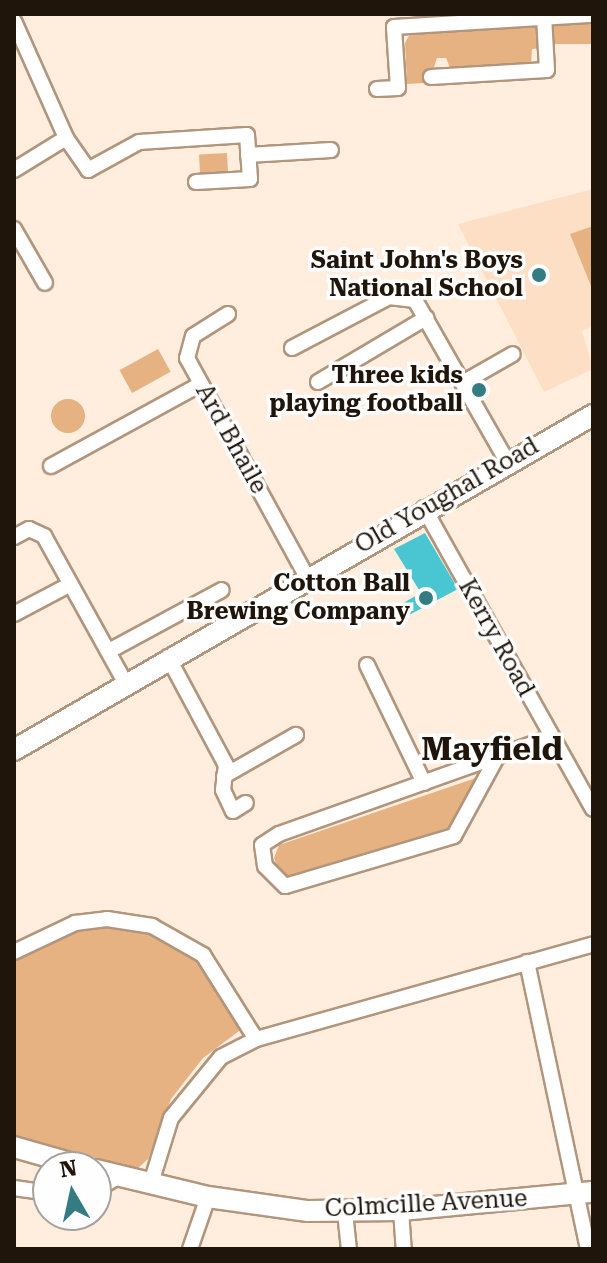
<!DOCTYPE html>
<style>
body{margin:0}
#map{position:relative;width:607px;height:1263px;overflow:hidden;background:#ffeddd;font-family:"Roboto Serif",serif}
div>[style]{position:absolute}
.built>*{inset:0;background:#fcdfc5}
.green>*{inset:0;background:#e6b282;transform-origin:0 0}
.round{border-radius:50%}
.building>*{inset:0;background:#49c6d1}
.roads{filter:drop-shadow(2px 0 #b1957c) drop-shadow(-2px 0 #b1957c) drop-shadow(0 2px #b1957c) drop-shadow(0 -2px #b1957c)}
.street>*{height:14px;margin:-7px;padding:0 7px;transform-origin:7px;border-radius:7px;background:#fff}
.secondary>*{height:20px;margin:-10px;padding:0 10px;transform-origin:10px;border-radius:10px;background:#fff}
.dots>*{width:22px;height:22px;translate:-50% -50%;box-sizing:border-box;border:4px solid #fefefe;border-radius:50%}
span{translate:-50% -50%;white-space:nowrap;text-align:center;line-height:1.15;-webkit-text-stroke:7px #fefefe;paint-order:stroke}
.poi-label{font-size:24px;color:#1f150b;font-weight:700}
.right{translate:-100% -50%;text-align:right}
.street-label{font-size:24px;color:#1f150b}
.district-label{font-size:32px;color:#1f150b;font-weight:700}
.frame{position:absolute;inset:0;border:16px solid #1f150b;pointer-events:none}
.north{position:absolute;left:32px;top:1151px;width:80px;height:80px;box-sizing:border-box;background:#fefefe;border:2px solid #a5a19d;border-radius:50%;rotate:351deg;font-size:22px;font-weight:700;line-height:32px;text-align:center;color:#1f150b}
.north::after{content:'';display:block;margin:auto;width:28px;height:36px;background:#337c82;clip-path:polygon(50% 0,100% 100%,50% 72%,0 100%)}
</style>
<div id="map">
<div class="built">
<i style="clip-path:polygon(593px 189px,593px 326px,582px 331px,593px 369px,544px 392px,458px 224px)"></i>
</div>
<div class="green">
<i style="left:593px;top:20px;width:24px;height:41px;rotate:90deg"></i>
<i style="clip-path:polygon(535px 24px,541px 48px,532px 49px,531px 65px,451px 70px,446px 58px,437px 58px,433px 70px,423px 72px,424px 83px,407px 84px,405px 43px,411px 32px)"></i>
<i style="left:227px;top:153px;width:21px;height:28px;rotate:87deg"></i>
<i style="clip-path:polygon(593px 226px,593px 291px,570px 234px)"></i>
<i style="left:158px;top:349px;width:26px;height:44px;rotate:61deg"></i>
<i class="round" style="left:51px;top:399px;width:34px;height:34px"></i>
<i style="clip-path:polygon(476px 778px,450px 832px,291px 877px,279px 873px,274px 858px,279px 845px)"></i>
<i style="clip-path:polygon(128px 924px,174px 943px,205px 966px,243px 1028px,203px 1058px,171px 1099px,148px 1159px,137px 1169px,14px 1137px,14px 957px,75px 927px)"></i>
</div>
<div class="building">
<i style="clip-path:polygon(425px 533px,458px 589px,409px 615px,403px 603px,421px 593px,394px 549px)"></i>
</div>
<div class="roads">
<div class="street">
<i style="left:14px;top:21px;width:128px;rotate:66deg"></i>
<i style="left:66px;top:138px;width:39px;rotate:55deg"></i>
<i style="left:88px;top:170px;width:58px;rotate:-28.8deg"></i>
<i style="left:139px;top:142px;width:108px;rotate:-3.7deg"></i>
<i style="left:247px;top:135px;width:44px;rotate:86.1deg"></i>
<i style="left:250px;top:179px;width:54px;rotate:176.8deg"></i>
<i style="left:431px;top:77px;width:116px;rotate:-3.5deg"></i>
<i style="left:547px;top:70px;width:54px;rotate:-93.2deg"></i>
<i style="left:377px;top:89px;width:21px;rotate:-3deg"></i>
<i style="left:398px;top:88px;width:61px;rotate:-93.8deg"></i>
<i style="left:394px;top:27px;width:199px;rotate:-3.5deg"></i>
<i style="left:248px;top:155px;width:83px;rotate:-3.4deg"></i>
<i style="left:14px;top:170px;width:61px;rotate:-31.6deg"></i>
<i style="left:14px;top:229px;width:62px;rotate:60.1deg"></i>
<i style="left:228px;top:314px;width:41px;rotate:147.8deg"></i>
<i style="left:193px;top:336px;width:23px;rotate:105deg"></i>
<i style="left:187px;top:358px;width:250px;rotate:61.3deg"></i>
<i style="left:292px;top:348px;width:110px;rotate:-27.7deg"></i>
<i style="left:389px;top:297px;width:26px;rotate:7deg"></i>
<i style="left:415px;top:300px;width:185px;rotate:60.3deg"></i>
<i style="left:318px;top:382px;width:126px;rotate:-30.7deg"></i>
<i style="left:464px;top:382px;width:56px;rotate:-29.7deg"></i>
<i style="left:51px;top:466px;width:171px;rotate:-28.7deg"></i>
<i style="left:424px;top:508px;width:345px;rotate:60.7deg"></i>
<i style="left:14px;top:537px;width:17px;rotate:-28deg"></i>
<i style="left:29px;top:529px;width:17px;rotate:25deg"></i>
<i style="left:44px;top:536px;width:167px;rotate:61deg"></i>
<i style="left:14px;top:614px;width:64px;rotate:-27.8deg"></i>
<i style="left:109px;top:651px;width:128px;rotate:-28.4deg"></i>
<i style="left:168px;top:657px;width:123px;rotate:61.8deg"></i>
<i style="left:226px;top:765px;width:25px;rotate:97deg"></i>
<i style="left:223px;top:790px;width:23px;rotate:65deg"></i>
<i style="left:233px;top:811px;width:15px;rotate:-32deg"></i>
<i style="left:367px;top:665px;width:131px;rotate:64.2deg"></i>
<i style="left:497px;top:757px;width:90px;rotate:118.6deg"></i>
<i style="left:454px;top:836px;width:176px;rotate:163.5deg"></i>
<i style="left:285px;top:886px;width:28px;rotate:-135deg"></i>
<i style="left:265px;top:866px;width:21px;rotate:-98deg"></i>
<i style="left:262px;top:845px;width:20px;rotate:-33deg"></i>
<i style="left:279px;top:834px;width:289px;rotate:-19.6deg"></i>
<i style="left:224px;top:776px;width:83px;rotate:-29.7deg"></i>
<i style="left:14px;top:952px;width:68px;rotate:-25.4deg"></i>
<i style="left:75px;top:923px;width:32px;rotate:-7deg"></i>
<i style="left:107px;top:919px;width:46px;rotate:8.8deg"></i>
<i style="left:152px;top:926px;width:59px;rotate:29.6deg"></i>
<i style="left:203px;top:955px;width:99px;rotate:57.8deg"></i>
<i style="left:527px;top:962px;width:293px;rotate:78deg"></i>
<i style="left:151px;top:1183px;width:68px;rotate:-72.9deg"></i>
<i style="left:171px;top:1118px;width:79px;rotate:-50.7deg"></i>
<i style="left:221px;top:1057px;width:39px;rotate:-27deg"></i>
<i style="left:256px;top:1039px;width:350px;rotate:-15.7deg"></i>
<i style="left:14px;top:1188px;width:34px;rotate:8deg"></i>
<i style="left:96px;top:1190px;width:26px;rotate:-31deg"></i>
<i style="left:401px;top:1210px;width:39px;rotate:86deg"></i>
<i style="left:345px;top:1212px;width:37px;rotate:84deg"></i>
<i style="left:190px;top:1249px;width:55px;rotate:-70.9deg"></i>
</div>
<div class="secondary">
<i style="left:14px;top:750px;width:669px;rotate:-30.05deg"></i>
<i style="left:14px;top:1147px;width:73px;rotate:15.9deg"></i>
<i style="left:96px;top:1170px;width:115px;rotate:13.6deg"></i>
<i style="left:208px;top:1197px;width:101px;rotate:8deg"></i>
<i style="left:308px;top:1211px;width:93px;rotate:-0.6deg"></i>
<i style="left:401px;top:1210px;width:193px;rotate:-5.4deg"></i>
</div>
</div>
<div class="dots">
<i style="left:539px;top:275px;background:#337c82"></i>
<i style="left:479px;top:390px;background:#337c82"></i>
<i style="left:426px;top:598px;background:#337c82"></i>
</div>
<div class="poi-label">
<span class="right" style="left:523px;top:275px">Saint John's Boys<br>National School</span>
<span class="right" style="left:463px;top:390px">Three kids<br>playing football</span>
<span class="right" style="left:410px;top:598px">Cotton Ball<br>Brewing Company</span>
</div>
<div class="street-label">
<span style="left:231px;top:439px;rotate:61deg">Ard Bhaile</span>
<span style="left:447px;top:496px;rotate:-30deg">Old Youghal Road</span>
<span style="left:496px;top:638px;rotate:61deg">Kerry Road</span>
<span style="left:426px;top:1204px;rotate:-3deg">Colmcille Avenue</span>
</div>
<div class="district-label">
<span style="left:492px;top:749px">Mayfield</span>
</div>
<div class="frame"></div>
<div class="north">N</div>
</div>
